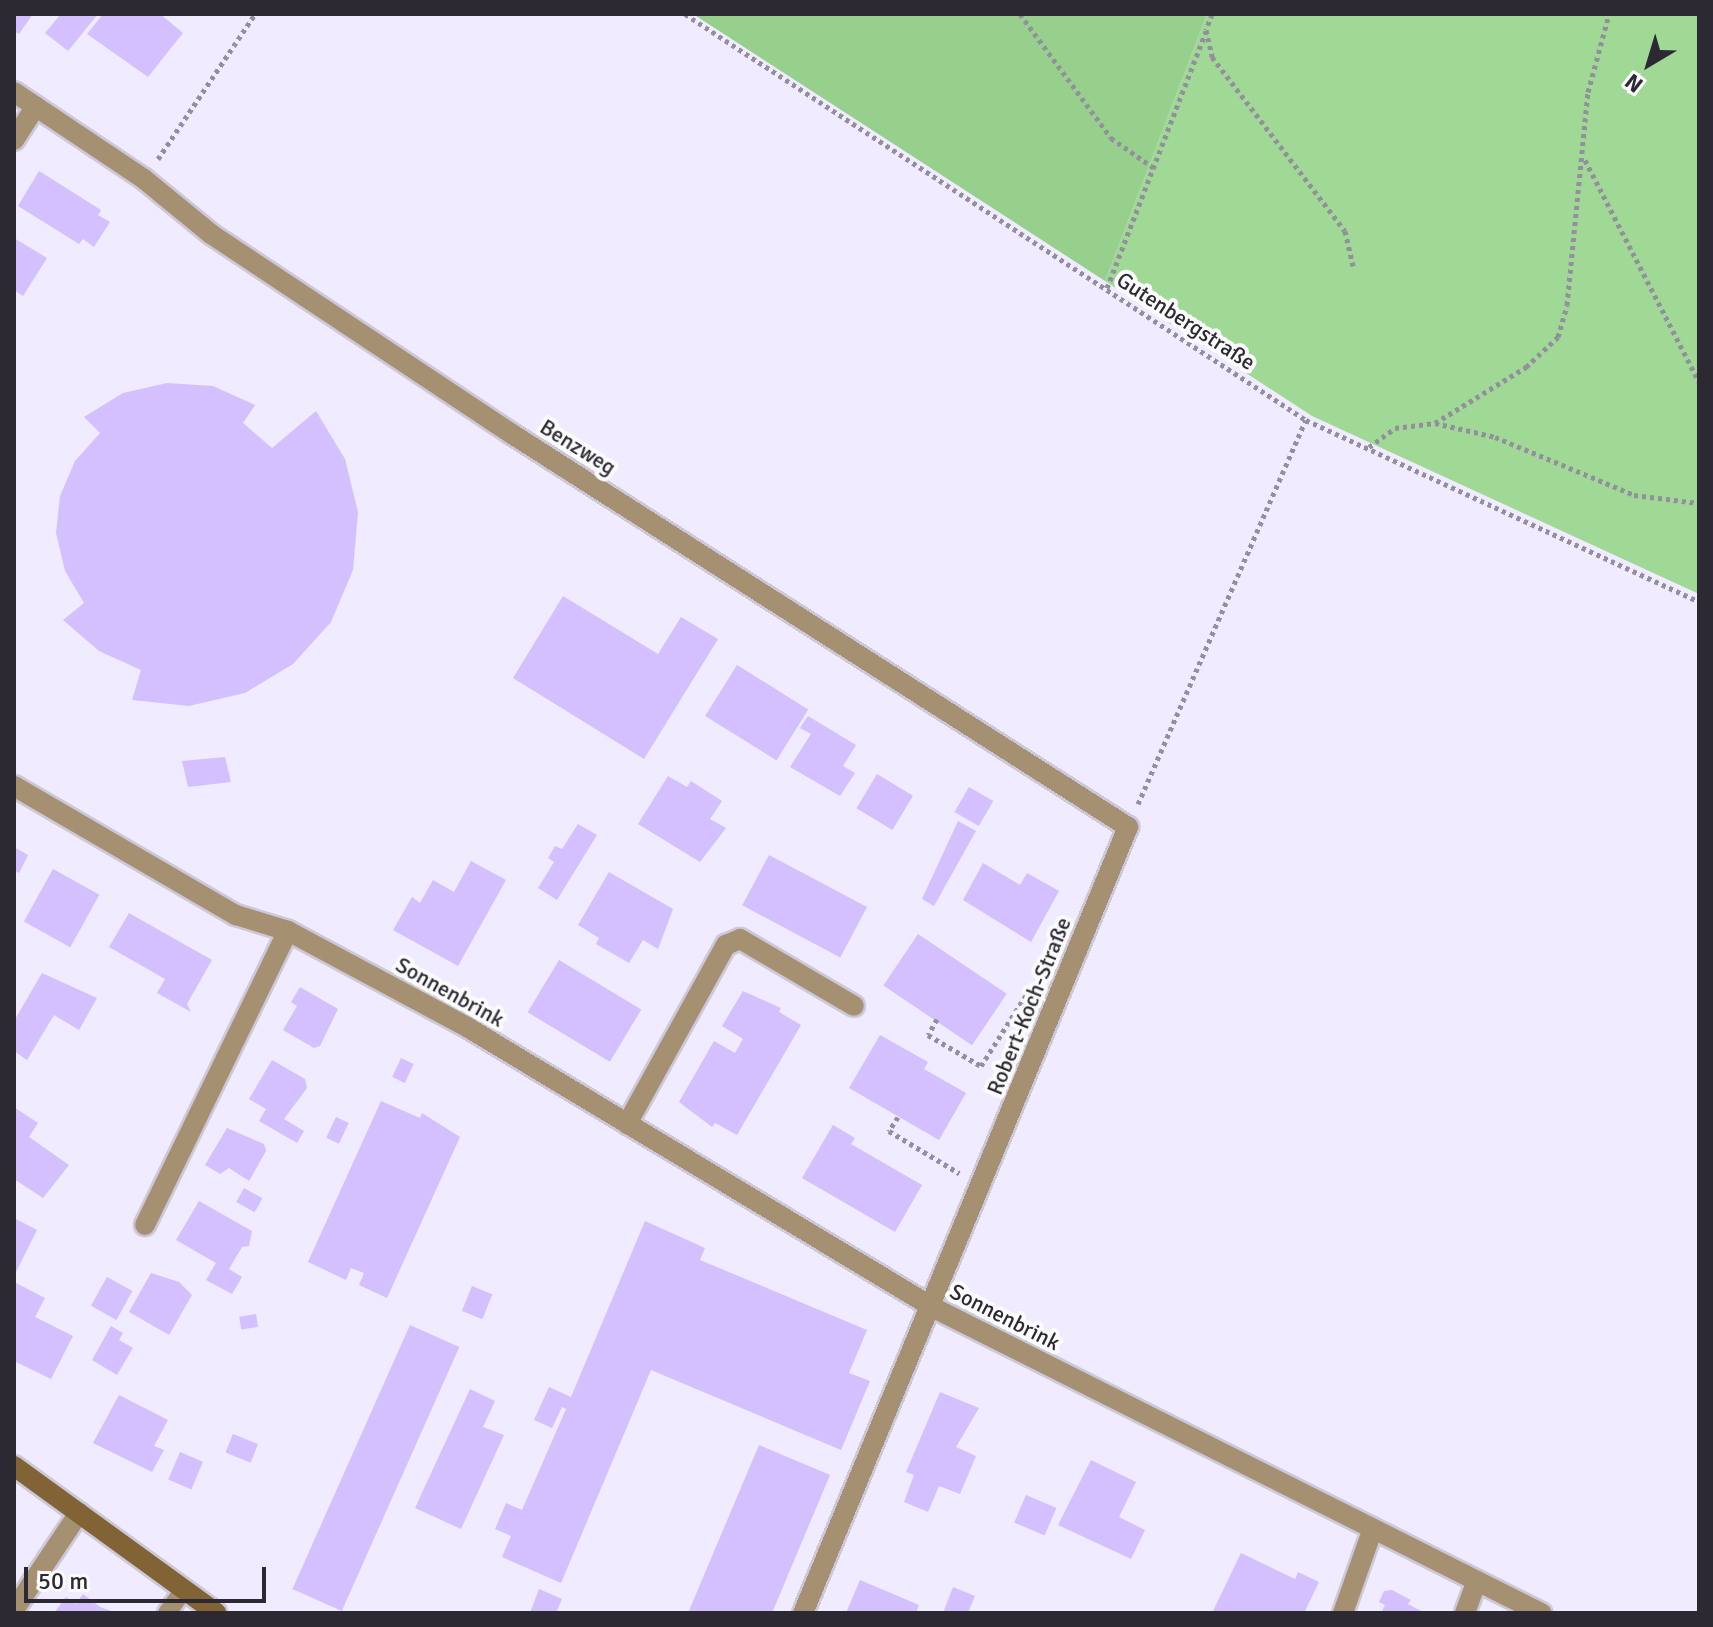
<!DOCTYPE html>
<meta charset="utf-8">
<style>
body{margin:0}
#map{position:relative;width:1713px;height:1627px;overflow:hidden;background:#f0ebfe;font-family:Signika,sans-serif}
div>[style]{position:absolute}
.green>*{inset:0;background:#9fd995}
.forest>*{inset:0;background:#97d08d}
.building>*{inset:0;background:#d4c0fe;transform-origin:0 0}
.path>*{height:5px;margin-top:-2.5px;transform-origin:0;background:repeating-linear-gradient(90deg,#938f9d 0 4px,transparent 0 8px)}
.roads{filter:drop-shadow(2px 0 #cdc8d9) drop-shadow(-2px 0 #cdc8d9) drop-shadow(0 2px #cdc8d9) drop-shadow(0 -2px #cdc8d9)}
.lane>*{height:18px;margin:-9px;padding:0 9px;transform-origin:9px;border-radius:9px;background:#a59072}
.street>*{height:20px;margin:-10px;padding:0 10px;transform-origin:10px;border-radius:10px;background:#a59072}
.secondary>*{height:20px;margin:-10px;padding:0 10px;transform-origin:10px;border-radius:10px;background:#816335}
span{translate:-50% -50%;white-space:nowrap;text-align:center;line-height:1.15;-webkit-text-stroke:8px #fbfbfb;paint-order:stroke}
.street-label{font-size:22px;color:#2c2932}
.frame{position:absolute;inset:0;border:16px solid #2c2932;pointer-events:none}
.north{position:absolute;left:1609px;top:24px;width:80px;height:80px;-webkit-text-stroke:6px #fbfbfb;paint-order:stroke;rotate:218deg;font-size:22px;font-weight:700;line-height:32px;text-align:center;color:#2c2932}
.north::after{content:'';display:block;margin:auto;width:28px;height:36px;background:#2c2932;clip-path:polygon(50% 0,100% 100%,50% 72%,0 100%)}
.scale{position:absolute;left:24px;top:1567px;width:242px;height:36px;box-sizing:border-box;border:4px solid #2c2932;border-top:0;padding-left:10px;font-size:24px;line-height:28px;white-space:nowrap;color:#2c2932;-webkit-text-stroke:6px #fbfbfb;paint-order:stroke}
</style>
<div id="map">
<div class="green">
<i style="clip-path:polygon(1207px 14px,1699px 14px,1699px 594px,1312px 416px,1105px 281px)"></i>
</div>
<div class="forest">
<i style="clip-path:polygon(693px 14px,1207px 14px,1105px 281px)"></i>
</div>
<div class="building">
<i style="clip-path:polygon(14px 14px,33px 14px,19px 34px,14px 31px)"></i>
<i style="clip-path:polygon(61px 14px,98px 14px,68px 51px,45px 33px)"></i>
<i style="clip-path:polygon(103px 14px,160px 14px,183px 33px,148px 77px,87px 34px)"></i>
<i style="clip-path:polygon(39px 171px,101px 210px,98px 215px,110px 222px,94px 247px,83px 239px,79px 244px,18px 206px)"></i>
<i style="clip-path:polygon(14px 238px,47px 258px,23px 296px,14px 290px)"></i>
<i style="clip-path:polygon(167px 383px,213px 386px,255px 405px,243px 423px,272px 448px,316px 411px,345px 459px,358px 512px,353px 570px,331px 622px,293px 664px,245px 693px,189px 706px,132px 700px,141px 670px,99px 651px,63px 620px,84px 603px,65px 571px,56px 533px,60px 496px,75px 461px,100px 433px,84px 417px,123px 393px)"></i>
<i style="clip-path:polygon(563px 596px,658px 654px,681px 617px,718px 639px,644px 759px,513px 678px)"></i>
<i style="left:737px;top:665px;width:84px;height:60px;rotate:32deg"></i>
<i style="clip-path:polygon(808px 716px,856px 745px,843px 766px,855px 773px,840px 796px,790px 767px,811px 734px,800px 728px)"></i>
<i style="clip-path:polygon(225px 757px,231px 782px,188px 787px,182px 761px)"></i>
<i style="left:877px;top:774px;width:42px;height:40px;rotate:31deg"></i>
<i style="clip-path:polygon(668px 776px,687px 787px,691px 781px,722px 801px,710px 819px,726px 828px,700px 862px,638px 824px)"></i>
<i style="left:969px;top:787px;width:28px;height:29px;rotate:30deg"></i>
<i style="clip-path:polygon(958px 821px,976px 831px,934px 906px,922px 899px)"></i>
<i style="clip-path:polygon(578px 824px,597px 835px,557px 900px,538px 888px,554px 862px,548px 858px,555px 846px,562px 849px)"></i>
<i style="clip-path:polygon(14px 847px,28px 855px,19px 873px,14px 870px)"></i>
<i style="left:769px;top:855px;width:111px;height:57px;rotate:28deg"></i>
<i style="clip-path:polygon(471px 861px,506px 880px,458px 966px,393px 930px,412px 897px,420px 903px,433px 880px,454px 892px)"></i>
<i style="clip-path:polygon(983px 863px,1020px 885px,1027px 873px,1059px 891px,1031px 942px,963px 900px)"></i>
<i style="left:53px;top:869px;width:53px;height:60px;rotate:29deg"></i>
<i style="clip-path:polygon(609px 872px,673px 909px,658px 949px,643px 940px,629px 963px,596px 944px,599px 938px,578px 925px)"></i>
<i style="clip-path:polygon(129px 913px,212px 960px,187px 1004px,191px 1012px,157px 993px,165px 979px,109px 947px)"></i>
<i style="left:918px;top:934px;width:107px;height:62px;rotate:34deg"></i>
<i style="left:559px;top:960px;width:96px;height:61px;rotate:31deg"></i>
<i style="clip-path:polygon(42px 973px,97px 998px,79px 1030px,54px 1015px,27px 1060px,14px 1051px,14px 1021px)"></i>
<i style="clip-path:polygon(300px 987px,338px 1009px,320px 1046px,314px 1048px,283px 1030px,297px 1006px,291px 1002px)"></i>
<i style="clip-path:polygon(743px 991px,781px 1008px,779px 1012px,801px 1025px,737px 1135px,715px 1123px,712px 1127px,679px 1102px,714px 1041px,735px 1053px,743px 1039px,722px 1026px)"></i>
<i style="clip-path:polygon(880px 1035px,928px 1062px,924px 1069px,966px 1093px,939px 1140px,849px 1088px)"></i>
<i style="left:401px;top:1058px;width:14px;height:21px;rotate:25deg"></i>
<i style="clip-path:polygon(272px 1060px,305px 1079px,307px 1088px,284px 1119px,304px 1131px,297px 1143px,259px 1121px,266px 1109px,249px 1099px)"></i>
<i style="clip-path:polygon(381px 1101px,420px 1118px,422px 1113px,460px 1137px,387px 1298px,359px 1285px,364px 1273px,351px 1268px,346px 1280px,308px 1262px)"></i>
<i style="clip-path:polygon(14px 1107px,38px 1123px,29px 1137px,69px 1165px,43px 1198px,14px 1179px)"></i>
<i style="left:336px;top:1117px;width:14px;height:23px;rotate:25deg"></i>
<i style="clip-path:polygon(833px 1125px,855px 1138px,851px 1144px,922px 1185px,895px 1232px,802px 1178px)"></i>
<i style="clip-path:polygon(227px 1128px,264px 1144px,266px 1151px,249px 1181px,229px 1168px,220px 1174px,205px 1165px)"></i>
<i style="left:244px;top:1188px;width:21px;height:16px;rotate:29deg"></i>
<i style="clip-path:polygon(199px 1201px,252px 1231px,249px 1246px,242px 1247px,229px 1269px,242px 1277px,232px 1294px,206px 1280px,216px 1263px,176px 1240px)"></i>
<i style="clip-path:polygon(14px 1218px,37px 1230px,14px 1276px)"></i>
<i style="clip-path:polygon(645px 1221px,705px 1248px,700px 1260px,867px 1330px,849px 1373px,870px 1381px,841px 1450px,651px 1370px,561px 1583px,502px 1557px,511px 1536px,495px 1529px,506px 1503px,522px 1510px,566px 1409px,562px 1407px,552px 1428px,534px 1420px,549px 1387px,571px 1397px)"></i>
<i style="clip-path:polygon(151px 1273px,179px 1282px,192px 1295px,169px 1335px,129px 1312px)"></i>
<i style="left:107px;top:1277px;width:29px;height:33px;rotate:29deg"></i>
<i style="clip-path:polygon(14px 1282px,45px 1298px,35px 1317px,73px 1336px,51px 1379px,14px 1361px)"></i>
<i style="left:472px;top:1286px;width:22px;height:27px;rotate:22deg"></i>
<i style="left:256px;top:1314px;width:13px;height:17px;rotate:81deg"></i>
<i style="left:410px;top:1325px;width:54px;height:289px;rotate:24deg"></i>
<i style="clip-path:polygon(111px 1326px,123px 1333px,119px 1340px,133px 1348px,117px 1375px,92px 1360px)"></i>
<i style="clip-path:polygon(470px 1389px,495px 1401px,483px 1427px,504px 1435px,461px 1529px,415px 1508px)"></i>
<i style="clip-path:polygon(940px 1392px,979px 1408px,956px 1447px,976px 1456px,960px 1494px,939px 1486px,928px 1512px,904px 1502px,914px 1475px,906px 1472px)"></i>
<i style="clip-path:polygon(119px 1395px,168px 1420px,154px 1446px,164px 1450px,152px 1472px,93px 1443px)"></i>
<i style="left:233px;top:1434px;width:27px;height:20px;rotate:22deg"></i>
<i style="clip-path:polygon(759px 1445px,830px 1475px,772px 1613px,688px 1613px)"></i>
<i style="left:180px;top:1452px;width:25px;height:30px;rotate:23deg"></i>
<i style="clip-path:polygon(1091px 1460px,1136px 1482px,1119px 1517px,1145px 1530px,1131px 1559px,1058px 1525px)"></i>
<i style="left:1026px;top:1495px;width:33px;height:30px;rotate:23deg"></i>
<i style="clip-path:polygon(1241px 1553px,1295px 1579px,1298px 1572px,1319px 1582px,1304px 1613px,1212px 1613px)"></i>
<i style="clip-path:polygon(860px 1580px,919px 1605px,916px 1613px,846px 1613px)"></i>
<i style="clip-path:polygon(953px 1587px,975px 1596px,968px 1613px,943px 1613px)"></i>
<i style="clip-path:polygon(539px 1589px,562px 1599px,556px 1613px,530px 1613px)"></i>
<i style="clip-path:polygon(1392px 1590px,1411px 1600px,1408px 1604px,1425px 1613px,1381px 1613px,1385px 1605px,1379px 1602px,1384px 1591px)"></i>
<i style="clip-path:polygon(83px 1594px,100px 1607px,117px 1613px,54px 1613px,66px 1597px,76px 1604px)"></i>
</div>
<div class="path">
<i style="left:685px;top:14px;width:742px;rotate:33.18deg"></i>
<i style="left:1306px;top:420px;width:433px;rotate:24.8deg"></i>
<i style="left:1020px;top:14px;width:154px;rotate:53.7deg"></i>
<i style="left:1111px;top:138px;width:52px;rotate:34.9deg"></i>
<i style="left:1212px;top:14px;width:17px;rotate:111deg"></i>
<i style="left:1206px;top:30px;width:28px;rotate:77deg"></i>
<i style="left:1212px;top:57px;width:219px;rotate:52.6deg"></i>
<i style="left:1345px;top:231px;width:36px;rotate:77deg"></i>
<i style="left:158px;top:159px;width:174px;rotate:-56.2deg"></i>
<i style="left:1585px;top:160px;width:250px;rotate:62.8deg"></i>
<i style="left:1107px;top:288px;width:275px;rotate:-68.9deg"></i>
<i style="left:1435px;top:423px;width:62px;rotate:13.1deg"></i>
<i style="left:1495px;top:437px;width:151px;rotate:22.6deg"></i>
<i style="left:1634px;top:495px;width:65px;rotate:7deg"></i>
<i style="left:1369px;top:447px;width:32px;rotate:-36deg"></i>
<i style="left:1395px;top:428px;width:40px;rotate:-7.1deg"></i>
<i style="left:1435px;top:423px;width:107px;rotate:-31.6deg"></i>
<i style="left:1526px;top:367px;width:44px;rotate:-43.2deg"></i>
<i style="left:1558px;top:337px;width:33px;rotate:-74deg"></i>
<i style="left:1567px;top:305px;width:214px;rotate:-84.4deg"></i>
<i style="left:1588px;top:92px;width:81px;rotate:-74.9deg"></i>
<i style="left:1138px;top:804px;width:419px;rotate:-66.4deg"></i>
<i style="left:937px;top:1019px;width:18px;rotate:119deg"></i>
<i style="left:928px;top:1035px;width:61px;rotate:30.3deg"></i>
<i style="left:981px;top:1066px;width:84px;rotate:-57.6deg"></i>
<i style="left:1026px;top:995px;width:7px;rotate:34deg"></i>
<i style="left:898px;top:1117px;width:17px;rotate:123deg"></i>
<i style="left:889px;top:1131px;width:82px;rotate:31deg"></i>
</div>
<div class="roads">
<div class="lane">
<i style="left:167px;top:1613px;width:29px;rotate:-54deg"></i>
</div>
<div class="street">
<i style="left:14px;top:92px;width:156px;rotate:33.8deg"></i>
<i style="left:144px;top:179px;width:87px;rotate:39.4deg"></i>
<i style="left:211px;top:234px;width:361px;rotate:33.6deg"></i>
<i style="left:512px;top:434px;width:731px;rotate:32.54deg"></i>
<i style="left:1128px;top:827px;width:851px;rotate:112.46deg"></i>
<i style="left:14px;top:140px;width:40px;rotate:-57.1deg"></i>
<i style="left:14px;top:786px;width:257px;rotate:30.2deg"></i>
<i style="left:236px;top:915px;width:54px;rotate:17.1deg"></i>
<i style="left:288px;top:931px;width:203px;rotate:28.2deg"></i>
<i style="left:467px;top:1027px;width:543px;rotate:31.05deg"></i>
<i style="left:932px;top:1307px;width:682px;rotate:26.68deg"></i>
<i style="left:627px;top:1124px;width:205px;rotate:-61.1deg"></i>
<i style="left:726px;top:945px;width:15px;rotate:-23deg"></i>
<i style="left:740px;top:939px;width:132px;rotate:30.4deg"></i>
<i style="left:145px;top:1225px;width:327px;rotate:-64.1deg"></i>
<i style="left:14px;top:1610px;width:117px;rotate:-56.2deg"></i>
<i style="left:1343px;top:1613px;width:87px;rotate:-70.5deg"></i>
<i style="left:1465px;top:1613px;width:32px;rotate:-70deg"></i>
</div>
<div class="secondary">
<i style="left:14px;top:1466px;width:250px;rotate:36deg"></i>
</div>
</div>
<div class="street-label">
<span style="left:1186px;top:321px;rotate:33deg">Gutenbergstraße</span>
<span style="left:578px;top:447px;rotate:32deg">Benzweg</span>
<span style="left:450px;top:992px;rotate:29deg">Sonnenbrink</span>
<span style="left:1029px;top:1006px;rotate:-68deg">Robert-Koch-Straße</span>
<span style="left:1005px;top:1317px;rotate:27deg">Sonnenbrink</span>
</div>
<div class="frame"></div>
<div class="north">N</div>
<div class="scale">50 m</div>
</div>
